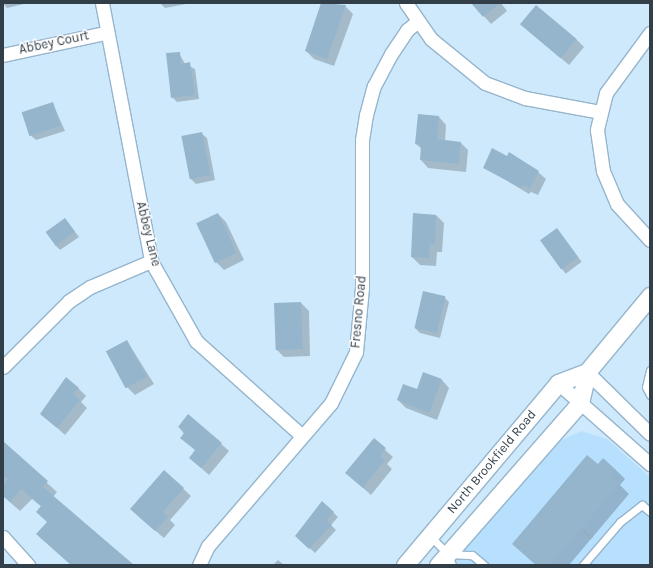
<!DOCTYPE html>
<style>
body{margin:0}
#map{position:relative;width:653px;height:568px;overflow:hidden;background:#cee9fc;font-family:Karla,sans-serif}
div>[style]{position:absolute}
.built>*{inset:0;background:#b7e0fe}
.shadow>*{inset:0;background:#0003;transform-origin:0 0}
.building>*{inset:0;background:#95b5cd;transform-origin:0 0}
.path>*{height:2.5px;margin-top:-1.25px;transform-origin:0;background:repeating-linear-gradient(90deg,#96acbc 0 3px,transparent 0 5px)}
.roads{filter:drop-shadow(1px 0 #95b5cd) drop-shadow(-1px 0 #95b5cd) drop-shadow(0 1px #95b5cd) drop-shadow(0 -1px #95b5cd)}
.service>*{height:7px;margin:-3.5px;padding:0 3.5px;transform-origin:3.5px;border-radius:3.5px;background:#fff}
.minor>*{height:13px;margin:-6.5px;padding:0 6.5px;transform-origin:6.5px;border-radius:6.5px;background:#fff}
.tertiary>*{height:17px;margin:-8.5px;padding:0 8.5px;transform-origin:8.5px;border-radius:8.5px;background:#fff}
span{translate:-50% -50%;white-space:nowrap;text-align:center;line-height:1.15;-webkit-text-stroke:3px #fff;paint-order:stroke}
.street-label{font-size:13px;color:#323f49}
.frame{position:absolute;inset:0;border:4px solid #323f49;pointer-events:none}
</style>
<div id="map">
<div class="built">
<i style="clip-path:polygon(581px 431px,607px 439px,650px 477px,650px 565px,452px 565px,556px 443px)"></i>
</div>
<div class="shadow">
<i style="clip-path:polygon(3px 3px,28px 3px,7px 8px)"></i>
<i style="clip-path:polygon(160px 3px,186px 3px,186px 4px,165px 8px)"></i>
<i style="clip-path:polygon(323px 3px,345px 6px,353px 14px,334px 66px,314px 59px,306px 51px)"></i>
<i style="clip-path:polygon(472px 3px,501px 3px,507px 11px,491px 24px)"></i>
<i style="clip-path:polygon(522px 25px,576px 39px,584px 47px,569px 65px)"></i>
<i style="clip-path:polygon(179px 53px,185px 64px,195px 69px,199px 99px,177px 102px,172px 97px)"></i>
<i style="clip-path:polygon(53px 104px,65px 131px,36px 140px,30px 135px)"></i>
<i style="clip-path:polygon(439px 117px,446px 125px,445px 141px,461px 143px,468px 150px,466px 172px,428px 168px,421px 160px,422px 149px,416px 144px)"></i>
<i style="clip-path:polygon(201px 133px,207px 138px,215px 180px,196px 184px,191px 179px,183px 137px)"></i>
<i style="clip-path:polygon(484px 167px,538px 172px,546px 179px,538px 195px,531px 192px,529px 194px)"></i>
<i style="clip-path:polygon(218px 214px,226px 222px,244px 260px,224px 270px,216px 262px)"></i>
<i style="clip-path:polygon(414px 214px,436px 215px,444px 223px,442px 252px,437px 252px,436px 266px,420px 265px,412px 257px)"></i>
<i style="clip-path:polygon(65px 219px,79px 237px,60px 250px,55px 245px)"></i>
<i style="left:557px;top:229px;width:41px;height:20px;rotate:53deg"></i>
<i style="clip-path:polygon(444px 297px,449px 302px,440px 338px,420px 333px,415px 328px)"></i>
<i style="clip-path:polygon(301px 303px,309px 311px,310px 356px,284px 357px,276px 349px)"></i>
<i style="clip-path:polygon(127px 341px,154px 384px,135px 395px,127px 387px)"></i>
<i style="clip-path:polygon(442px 380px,449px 388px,437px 420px,406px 408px,398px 400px)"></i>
<i style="clip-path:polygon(78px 388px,86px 396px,81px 402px,87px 408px,65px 435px,42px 414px)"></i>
<i style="clip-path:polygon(189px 415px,229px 451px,209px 475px,190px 458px,196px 451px,179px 427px)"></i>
<i style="clip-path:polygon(374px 440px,393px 457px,387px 464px,392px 469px,371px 495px,354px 480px)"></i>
<i style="clip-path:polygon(3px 443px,57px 492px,53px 497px,132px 565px,71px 565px,48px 544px,38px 534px,48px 522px,42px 507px,32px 499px,20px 511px,3px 496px)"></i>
<i style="clip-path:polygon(598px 466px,615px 469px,625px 479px,620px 485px,629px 494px,569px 565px,536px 565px,513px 544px)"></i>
<i style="clip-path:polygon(164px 471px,191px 496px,170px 520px,175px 525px,164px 538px,139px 517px)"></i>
<i style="clip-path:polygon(333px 512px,338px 517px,331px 525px,336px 530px,315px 553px,302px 541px)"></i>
<i style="clip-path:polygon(278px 560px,284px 565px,273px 565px)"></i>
</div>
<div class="building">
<i style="clip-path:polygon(321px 3px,346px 5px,327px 59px,305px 51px)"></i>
<i style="clip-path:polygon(471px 3px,500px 3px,483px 17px)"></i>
<i style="left:536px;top:5px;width:53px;height:25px;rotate:40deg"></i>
<i style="clip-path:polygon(180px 52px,181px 64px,190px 62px,195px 95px,171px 98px,166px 53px)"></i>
<i style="left:53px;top:102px;width:25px;height:33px;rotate:72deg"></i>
<i style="clip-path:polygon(418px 114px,439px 116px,437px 139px,461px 142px,459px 164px,420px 160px,421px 145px,415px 144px)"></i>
<i style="left:202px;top:132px;width:44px;height:21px;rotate:79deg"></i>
<i style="clip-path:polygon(492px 148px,507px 156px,509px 152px,539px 171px,530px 188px,523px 185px,521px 188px,483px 168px)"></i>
<i style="left:218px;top:213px;width:44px;height:24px;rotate:65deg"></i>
<i style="clip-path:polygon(413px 213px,436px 215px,435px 245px,430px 244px,429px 258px,411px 257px)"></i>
<i style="left:65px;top:218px;width:17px;height:24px;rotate:54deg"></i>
<i style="left:557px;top:228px;width:36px;height:21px;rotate:54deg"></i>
<i style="left:423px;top:291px;width:23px;height:38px;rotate:13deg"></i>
<i style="left:301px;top:302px;width:47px;height:27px;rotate:88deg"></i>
<i style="left:127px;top:340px;width:42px;height:24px;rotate:62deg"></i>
<i style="clip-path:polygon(423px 372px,442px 379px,429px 413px,397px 400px,403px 384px,417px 389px)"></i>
<i style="clip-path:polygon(66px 377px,79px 388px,73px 394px,80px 400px,57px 428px,40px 414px)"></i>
<i style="clip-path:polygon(188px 414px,222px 443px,201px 468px,189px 458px,195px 450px,180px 438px,185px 432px,178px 427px)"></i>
<i style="clip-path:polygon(374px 438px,386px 448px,380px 456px,385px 460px,363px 488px,345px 473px)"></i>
<i style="clip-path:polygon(3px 441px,48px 481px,43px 487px,134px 565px,71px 565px,36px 534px,47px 522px,36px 512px,41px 506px,21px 489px,10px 502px,3px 496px,3px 485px,8px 479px,3px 475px)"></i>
<i style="clip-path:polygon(587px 455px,598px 464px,603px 458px,615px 469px,610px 475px,620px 483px,550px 565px,536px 565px,512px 544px)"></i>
<i style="clip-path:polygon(164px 470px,184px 488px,163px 512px,168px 517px,155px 531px,130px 509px)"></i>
<i style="clip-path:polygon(322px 501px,334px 512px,326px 520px,332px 525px,309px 549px,295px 536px)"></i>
</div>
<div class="path">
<i style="left:584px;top:530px;width:11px;rotate:45deg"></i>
</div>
<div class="roads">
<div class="service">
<i style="left:650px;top:370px;width:17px;rotate:103deg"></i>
<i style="left:646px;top:387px;width:9px;rotate:63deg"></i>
<i style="left:430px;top:536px;width:25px;rotate:45deg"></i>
<i style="left:448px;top:554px;width:12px;rotate:70deg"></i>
<i style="left:450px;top:554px;width:22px;rotate:3deg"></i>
<i style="left:472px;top:555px;width:16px;rotate:40deg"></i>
<i style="left:583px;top:565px;width:57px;rotate:-49.3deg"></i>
<i style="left:620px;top:522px;width:28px;rotate:-38deg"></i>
<i style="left:642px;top:505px;width:11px;rotate:41deg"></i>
</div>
<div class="minor">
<i style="left:102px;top:3px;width:263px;rotate:79.2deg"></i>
<i style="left:151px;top:261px;width:92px;rotate:60.6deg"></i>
<i style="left:196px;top:341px;width:141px;rotate:41.8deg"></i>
<i style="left:406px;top:3px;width:44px;rotate:55.2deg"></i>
<i style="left:431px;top:39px;width:70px;rotate:39.2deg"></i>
<i style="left:485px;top:83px;width:43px;rotate:20.6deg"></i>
<i style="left:525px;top:98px;width:76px;rotate:10.6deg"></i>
<i style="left:650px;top:33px;width:74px;rotate:126.3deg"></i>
<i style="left:606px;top:93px;width:38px;rotate:104deg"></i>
<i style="left:597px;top:130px;width:41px;rotate:81.7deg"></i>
<i style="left:603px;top:171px;width:36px;rotate:67deg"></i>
<i style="left:617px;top:204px;width:49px;rotate:47.5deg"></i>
<i style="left:3px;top:55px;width:104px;rotate:-12.2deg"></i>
<i style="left:3px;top:367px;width:93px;rotate:-45deg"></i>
<i style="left:69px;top:301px;width:25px;rotate:-34deg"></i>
<i style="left:90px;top:287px;width:66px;rotate:-23.1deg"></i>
<i style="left:587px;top:372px;width:88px;rotate:44.5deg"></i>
<i style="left:558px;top:383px;width:123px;rotate:41.4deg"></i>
<i style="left:3px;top:537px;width:38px;rotate:48deg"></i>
<i style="left:199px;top:565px;width:21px;rotate:-65deg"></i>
<i style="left:208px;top:546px;width:189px;rotate:-49.3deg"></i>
<i style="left:331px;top:403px;width:57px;rotate:-63.9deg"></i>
<i style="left:356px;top:352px;width:65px;rotate:-84.7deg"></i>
<i style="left:362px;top:287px;width:147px;rotate:-90deg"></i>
<i style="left:362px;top:140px;width:25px;rotate:-81deg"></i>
<i style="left:366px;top:115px;width:30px;rotate:-75deg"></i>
<i style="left:374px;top:86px;width:36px;rotate:-62deg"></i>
<i style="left:391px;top:54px;width:29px;rotate:-56deg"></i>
<i style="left:407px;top:30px;width:13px;rotate:-39deg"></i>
</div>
<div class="tertiary">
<i style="left:405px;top:565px;width:238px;rotate:-49.9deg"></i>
<i style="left:558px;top:383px;width:31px;rotate:-21deg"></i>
<i style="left:438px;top:565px;width:215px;rotate:-48.8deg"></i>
<i style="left:580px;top:403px;width:32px;rotate:-77deg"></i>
<i style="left:587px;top:372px;width:99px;rotate:-50.3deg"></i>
</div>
</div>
<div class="street-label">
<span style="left:54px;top:43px;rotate:-12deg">Abbey Court</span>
<span style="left:148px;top:234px;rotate:76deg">Abbey Lane</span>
<span style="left:359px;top:312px;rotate:-85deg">Fresno Road</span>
<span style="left:492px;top:462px;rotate:-50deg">North Brookfield Road</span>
</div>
<div class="frame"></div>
</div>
